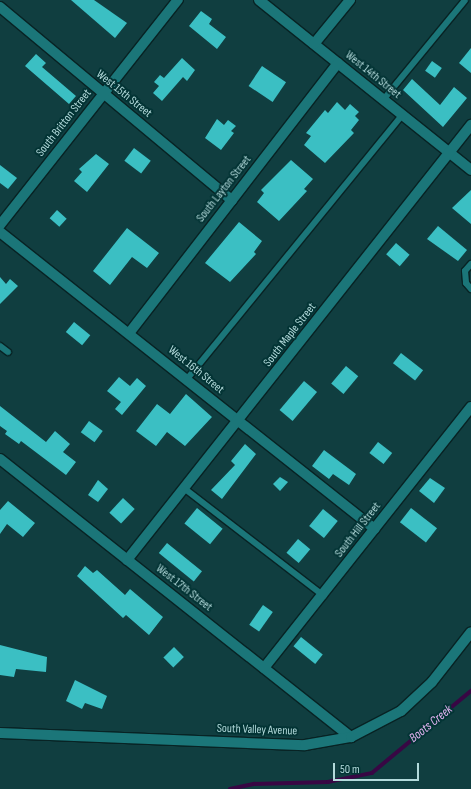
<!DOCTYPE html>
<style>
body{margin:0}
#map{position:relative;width:471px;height:789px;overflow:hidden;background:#103e40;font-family:"Sofia Sans Condensed",sans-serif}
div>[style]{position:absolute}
.stream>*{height:3.5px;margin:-1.75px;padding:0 1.75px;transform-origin:1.75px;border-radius:1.75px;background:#380744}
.building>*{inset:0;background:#3bbfc3;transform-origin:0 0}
.roads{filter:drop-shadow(1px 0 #082324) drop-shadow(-1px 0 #082324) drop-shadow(0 1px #082324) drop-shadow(0 -1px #082324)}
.service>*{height:6px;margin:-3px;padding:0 3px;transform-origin:3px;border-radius:3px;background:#1b7679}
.minor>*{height:10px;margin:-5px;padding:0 5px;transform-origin:5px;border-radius:5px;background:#1b7679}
span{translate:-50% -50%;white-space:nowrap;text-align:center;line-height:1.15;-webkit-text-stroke:4px #033435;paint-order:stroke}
.street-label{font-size:12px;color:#b3dadb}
.water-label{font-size:13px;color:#e5b4f3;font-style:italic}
.scale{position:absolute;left:333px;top:763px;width:86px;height:18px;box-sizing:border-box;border:2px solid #b3dadb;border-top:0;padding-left:5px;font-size:12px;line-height:14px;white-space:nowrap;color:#b3dadb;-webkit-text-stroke:3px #033435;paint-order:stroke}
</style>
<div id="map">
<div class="stream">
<i style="left:230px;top:789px;width:25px;rotate:-12deg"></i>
<i style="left:254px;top:784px;width:74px;rotate:-1.5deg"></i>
<i style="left:328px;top:782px;width:45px;rotate:-11.6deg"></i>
<i style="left:372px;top:773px;width:129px;rotate:-39.6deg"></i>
</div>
<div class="building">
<i style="clip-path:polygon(71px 0,94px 0,127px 23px,115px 38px)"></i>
<i style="clip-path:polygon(201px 11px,212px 19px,209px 24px,226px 37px,217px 49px,189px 26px)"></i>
<i style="clip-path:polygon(471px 48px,471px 73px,459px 63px)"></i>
<i style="clip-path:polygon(36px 54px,46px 63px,42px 67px,76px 96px,69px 104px,25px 66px)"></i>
<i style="clip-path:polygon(182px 58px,195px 70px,187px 81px,183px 77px,162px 101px,153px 93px,159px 86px,154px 82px,160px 75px,164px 78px)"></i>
<i style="left:432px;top:61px;width:12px;height:12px;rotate:35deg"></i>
<i style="left:262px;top:66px;width:29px;height:24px;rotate:34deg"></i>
<i style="clip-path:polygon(412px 79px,440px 105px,454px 87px,467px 98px,443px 127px,403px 90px)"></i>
<i style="clip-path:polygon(337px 102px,345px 110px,350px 104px,359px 112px,355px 116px,359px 120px,351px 130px,354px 133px,325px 163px,304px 145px,311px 136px,306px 133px,325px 110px,328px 113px)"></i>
<i style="clip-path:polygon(217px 119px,224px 125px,228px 120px,236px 126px,231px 131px,234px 133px,221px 150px,205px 138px)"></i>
<i style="left:134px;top:148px;width:21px;height:16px;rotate:37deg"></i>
<i style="clip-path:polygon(96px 154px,109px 164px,87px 192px,74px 181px,82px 172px,79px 169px)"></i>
<i style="clip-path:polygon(291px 160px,313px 179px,304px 189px,307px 191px,279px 221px,257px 202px,264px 193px,261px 190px)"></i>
<i style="clip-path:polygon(0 165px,17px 178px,8px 189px,0 183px)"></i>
<i style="clip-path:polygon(471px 190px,471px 224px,452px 208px)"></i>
<i style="left:57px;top:210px;width:13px;height:11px;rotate:42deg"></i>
<i style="clip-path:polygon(239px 222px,262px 241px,254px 252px,256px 254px,230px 282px,205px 263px)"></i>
<i style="clip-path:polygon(438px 226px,467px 250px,458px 261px,427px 239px)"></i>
<i style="clip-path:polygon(127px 228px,159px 253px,147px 268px,132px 257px,110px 285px,93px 271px)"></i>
<i style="left:396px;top:243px;width:18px;height:15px;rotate:41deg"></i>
<i style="clip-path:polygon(0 277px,6px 284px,10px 279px,18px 286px,0 304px)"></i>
<i style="left:74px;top:322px;width:21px;height:13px;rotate:39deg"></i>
<i style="left:401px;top:353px;width:28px;height:13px;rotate:38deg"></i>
<i style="left:346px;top:366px;width:16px;height:23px;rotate:40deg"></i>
<i style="clip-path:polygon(119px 377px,130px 386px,137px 378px,146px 386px,122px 415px,115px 409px,121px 402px,107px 391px)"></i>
<i style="left:304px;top:381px;width:17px;height:38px;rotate:40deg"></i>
<i style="clip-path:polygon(186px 394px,212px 417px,185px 446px,167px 432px,156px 446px,136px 431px,157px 404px,170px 414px)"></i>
<i style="clip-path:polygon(0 406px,46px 442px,55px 431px,70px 444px,63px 452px,76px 462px,66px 475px,21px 441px,19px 444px,5px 434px,7px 431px,0 426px)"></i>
<i style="left:89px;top:421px;width:17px;height:14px;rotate:36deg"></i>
<i style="left:378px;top:442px;width:18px;height:14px;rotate:38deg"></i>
<i style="clip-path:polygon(245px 444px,256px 454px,222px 499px,211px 490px,235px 465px,231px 461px)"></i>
<i style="clip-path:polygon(324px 450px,356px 474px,349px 485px,333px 474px,329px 479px,312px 466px)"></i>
<i style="clip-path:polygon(280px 477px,288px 482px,280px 491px,273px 484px)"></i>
<i style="clip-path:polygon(430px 478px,445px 488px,434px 503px,419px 491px)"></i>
<i style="clip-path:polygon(98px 480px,108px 489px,98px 502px,88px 495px)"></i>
<i style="left:123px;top:498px;width:16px;height:20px;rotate:43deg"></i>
<i style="clip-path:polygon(8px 501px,35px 523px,23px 537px,7px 524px,0 534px,0 510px)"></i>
<i style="left:197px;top:508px;width:33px;height:20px;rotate:39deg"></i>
<i style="left:411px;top:508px;width:33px;height:18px;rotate:38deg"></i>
<i style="left:323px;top:509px;width:19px;height:22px;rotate:39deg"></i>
<i style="left:298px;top:539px;width:16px;height:18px;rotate:40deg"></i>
<i style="left:167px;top:543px;width:45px;height:13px;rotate:39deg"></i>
<i style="clip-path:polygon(85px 566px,93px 573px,97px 570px,125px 595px,130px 589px,163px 617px,149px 635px,126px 615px,123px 618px,77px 576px)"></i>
<i style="left:263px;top:605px;width:12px;height:24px;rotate:35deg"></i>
<i style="left:301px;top:637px;width:28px;height:12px;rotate:39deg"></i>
<i style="clip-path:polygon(0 645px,47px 657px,46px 672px,16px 669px,14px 677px,0 675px)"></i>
<i style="left:174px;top:647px;width:14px;height:15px;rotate:45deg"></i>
<i style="clip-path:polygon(75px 680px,107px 696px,102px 709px,85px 703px,82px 709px,66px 701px)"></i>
</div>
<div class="roads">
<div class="service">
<i style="left:383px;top:100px;width:129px;rotate:-50.6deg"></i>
<i style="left:471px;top:264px;width:9px;rotate:131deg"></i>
<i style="left:465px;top:271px;width:12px;rotate:85deg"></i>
<i style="left:466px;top:283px;width:8px;rotate:50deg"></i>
<i style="left:0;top:346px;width:10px;rotate:37deg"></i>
<i style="left:187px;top:379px;width:340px;rotate:-50.8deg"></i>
<i style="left:185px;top:489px;width:175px;rotate:37.6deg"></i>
</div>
<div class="minor">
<i style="left:259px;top:0;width:272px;rotate:38.7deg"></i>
<i style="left:0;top:7px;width:302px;rotate:39.8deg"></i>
<i style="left:314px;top:44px;width:57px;rotate:-50.7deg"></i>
<i style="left:0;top:225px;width:287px;rotate:-51.7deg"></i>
<i style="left:0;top:232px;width:478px;rotate:38.4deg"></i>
<i style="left:130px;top:332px;width:340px;rotate:-52.3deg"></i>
<i style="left:0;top:459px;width:448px;rotate:38.4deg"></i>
<i style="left:127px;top:560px;width:555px;rotate:-51.66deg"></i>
<i style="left:264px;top:668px;width:333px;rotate:-51.6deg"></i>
<i style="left:0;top:733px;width:305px;rotate:2.3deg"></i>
<i style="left:305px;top:745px;width:47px;rotate:-9.9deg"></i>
<i style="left:351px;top:737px;width:56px;rotate:-27.5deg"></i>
<i style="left:401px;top:711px;width:42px;rotate:-43.1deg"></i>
<i style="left:432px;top:682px;width:63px;rotate:-52deg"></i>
</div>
</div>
<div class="street-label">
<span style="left:373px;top:75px;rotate:39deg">West 14th Street</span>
<span style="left:124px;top:94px;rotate:39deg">West 15th Street</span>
<span style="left:64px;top:123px;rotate:-52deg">South Britton Street</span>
<span style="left:224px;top:189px;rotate:-52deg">South Layton Street</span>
<span style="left:290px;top:335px;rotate:-52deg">South Maple Street</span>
<span style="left:196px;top:370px;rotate:39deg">West 16th Street</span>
<span style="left:358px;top:530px;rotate:-52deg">South Hill Street</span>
<span style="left:184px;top:588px;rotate:38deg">West 17th Street</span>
<span style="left:257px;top:730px;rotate:2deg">South Valley Avenue</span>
</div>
<div class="water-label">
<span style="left:431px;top:724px;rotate:-39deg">Boots Creek</span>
</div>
<div class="scale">50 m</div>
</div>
